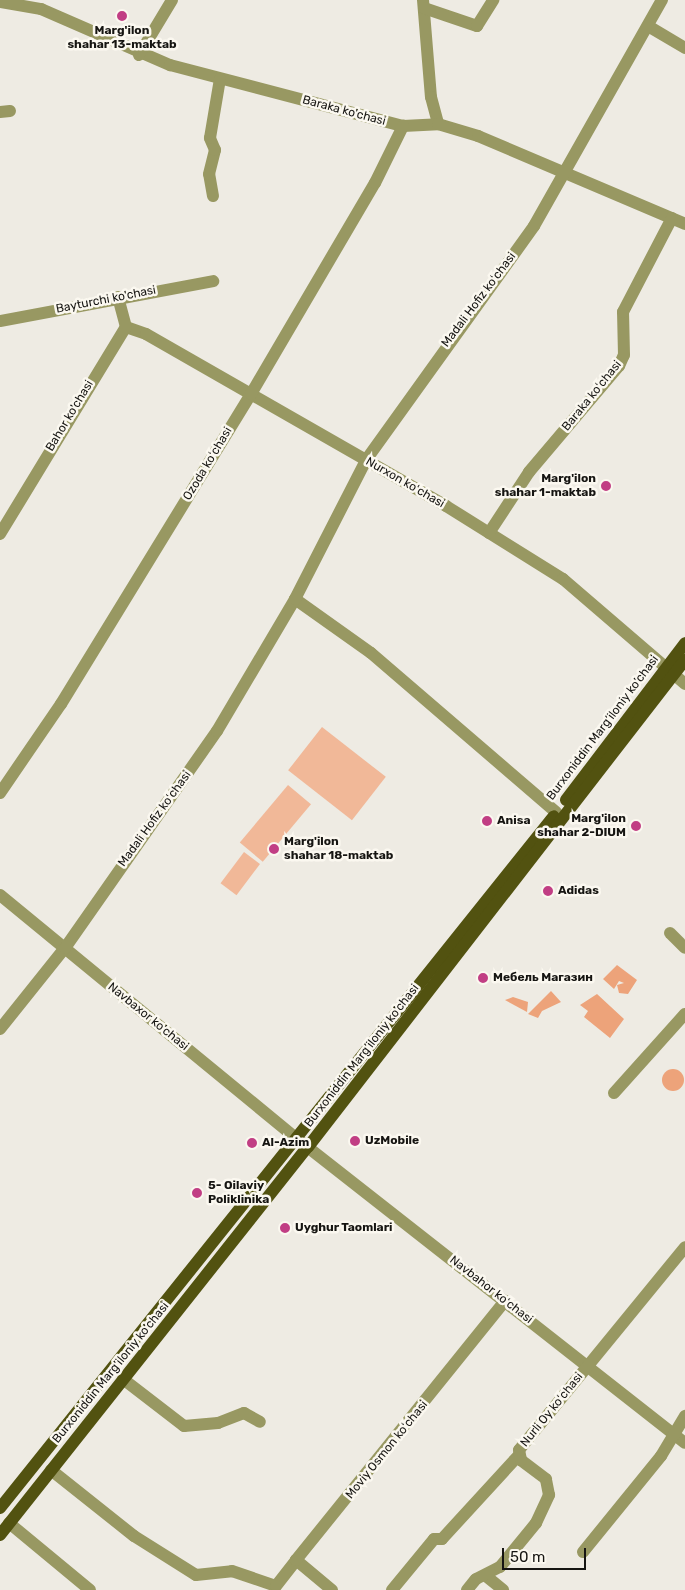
<!DOCTYPE html>
<meta charset="utf-8">
<style>
body{margin:0}
#map{position:relative;width:685px;height:1590px;overflow:hidden;background:#eeebe3;font-family:Rubik,sans-serif}
div>[style]{position:absolute}
.green>*{inset:0;background:#f1b898;transform-origin:0 0}
.forest>*{inset:0;background:#eda37a}
.round{border-radius:50%}
.minor>*{height:12px;margin:-6px;padding:0 6px;transform-origin:6px;border-radius:6px;background:#989862}
.major>*{height:12px;margin:-6px;padding:0 6px;transform-origin:6px;border-radius:6px;background:#525210}
.dots>*{width:14px;height:14px;translate:-50% -50%;box-sizing:border-box;border:2px solid #fbf8f0;border-radius:50%}
span{translate:-50% -50%;white-space:nowrap;text-align:center;line-height:1.15;-webkit-text-stroke:5px #fbf8f0;paint-order:stroke}
.poi-label{font-size:12px;color:#161512;font-weight:700}
.right{translate:-100% -50%;text-align:right}
.left{translate:0 -50%;text-align:left}
.street-label{font-size:12px;color:#161512}
.scale{position:absolute;left:502px;top:1548px;width:84px;height:22px;box-sizing:border-box;border:2px solid #161512;border-top:0;padding-left:6px;font-size:15px;line-height:18px;white-space:nowrap;color:#161512;-webkit-text-stroke:4px #fbf8f0;paint-order:stroke}
</style>
<div id="map">
<div class="green">
<i style="left:322px;top:727px;width:81px;height:55px;rotate:38deg"></i>
<i style="left:288px;top:785px;width:30px;height:75px;rotate:40deg"></i>
<i style="left:244px;top:852px;width:20px;height:39px;rotate:37deg"></i>
</div>
<div class="forest">
<i style="clip-path:polygon(617px 965px,637px 980px,628px 994px,619px 993px,617px 985px,624px 983px,619px 981px,614px 989px,603px 979px)"></i>
<i style="clip-path:polygon(551px 991px,561px 1002px,542px 1011px,538px 1018px,528px 1014px)"></i>
<i style="clip-path:polygon(597px 994px,624px 1019px,610px 1038px,584px 1017px,588px 1011px,580px 1005px)"></i>
<i style="clip-path:polygon(513px 997px,528px 1002px,527px 1012px,505px 1000px)"></i>
<i class="round" style="left:662px;top:1069px;width:22px;height:22px"></i>
</div>
<div class="minor">
<i style="left:423px;top:0;width:97px;rotate:85.3deg"></i>
<i style="left:431px;top:97px;width:28px;rotate:75deg"></i>
<i style="left:0;top:2px;width:42px;rotate:9.7deg"></i>
<i style="left:41px;top:9px;width:141px;rotate:23.5deg"></i>
<i style="left:170px;top:65px;width:241px;rotate:14.7deg"></i>
<i style="left:403px;top:126px;width:35px;rotate:-3deg"></i>
<i style="left:438px;top:124px;width:42px;rotate:16.7deg"></i>
<i style="left:478px;top:136px;width:225px;rotate:23deg"></i>
<i style="left:424px;top:8px;width:56px;rotate:18.8deg"></i>
<i style="left:477px;top:26px;width:31px;rotate:-58deg"></i>
<i style="left:648px;top:26px;width:43px;rotate:30.7deg"></i>
<i style="left:139px;top:55px;width:64px;rotate:-59deg"></i>
<i style="left:0;top:112px;width:10px;rotate:-6deg"></i>
<i style="left:213px;top:196px;width:22px;rotate:-100deg"></i>
<i style="left:209px;top:174px;width:25px;rotate:-76deg"></i>
<i style="left:215px;top:150px;width:13px;rotate:-113deg"></i>
<i style="left:210px;top:138px;width:60px;rotate:-80.4deg"></i>
<i style="left:0;top:321px;width:217px;rotate:-10.6deg"></i>
<i style="left:126px;top:327px;width:21px;rotate:19deg"></i>
<i style="left:146px;top:334px;width:346px;rotate:29.8deg"></i>
<i style="left:446px;top:506px;width:138px;rotate:32deg"></i>
<i style="left:563px;top:579px;width:161px;rotate:40.7deg"></i>
<i style="left:489px;top:533px;width:73px;rotate:-56.7deg"></i>
<i style="left:529px;top:472px;width:139px;rotate:-49.7deg"></i>
<i style="left:619px;top:366px;width:12px;rotate:-66deg"></i>
<i style="left:624px;top:355px;width:43px;rotate:-91.3deg"></i>
<i style="left:623px;top:312px;width:106px;rotate:-62.5deg"></i>
<i style="left:0;top:534px;width:242px;rotate:-58.7deg"></i>
<i style="left:126px;top:327px;width:31px;rotate:-105deg"></i>
<i style="left:295px;top:599px;width:93px;rotate:35.4deg"></i>
<i style="left:371px;top:653px;width:244px;rotate:40.7deg"></i>
<i style="left:0;top:793px;width:108px;rotate:-55.6deg"></i>
<i style="left:61px;top:704px;width:364px;rotate:-58.5deg"></i>
<i style="left:251px;top:394px;width:245px;rotate:-59.6deg"></i>
<i style="left:375px;top:183px;width:64px;rotate:-63.8deg"></i>
<i style="left:0;top:895px;width:383px;rotate:39.4deg"></i>
<i style="left:296px;top:1138px;width:494px;rotate:38.1deg"></i>
<i style="left:670px;top:933px;width:21px;rotate:45deg"></i>
<i style="left:0;top:1029px;width:104px;rotate:-51.3deg"></i>
<i style="left:65px;top:948px;width:265px;rotate:-55deg"></i>
<i style="left:217px;top:731px;width:153px;rotate:-59.4deg"></i>
<i style="left:295px;top:599px;width:156px;rotate:-62.9deg"></i>
<i style="left:366px;top:460px;width:288px;rotate:-54.3deg"></i>
<i style="left:534px;top:226px;width:260px;rotate:-60.5deg"></i>
<i style="left:614px;top:1093px;width:106px;rotate:-48.1deg"></i>
<i style="left:123px;top:1379px;width:77px;rotate:37.6deg"></i>
<i style="left:184px;top:1426px;width:34px;rotate:-5deg"></i>
<i style="left:218px;top:1423px;width:28px;rotate:-21deg"></i>
<i style="left:244px;top:1413px;width:18px;rotate:29deg"></i>
<i style="left:51px;top:1470px;width:106px;rotate:38.5deg"></i>
<i style="left:134px;top:1536px;width:73px;rotate:32.2deg"></i>
<i style="left:196px;top:1575px;width:36px;rotate:-6deg"></i>
<i style="left:232px;top:1571px;width:46px;rotate:18.8deg"></i>
<i style="left:276px;top:1586px;width:33px;rotate:-52deg"></i>
<i style="left:9px;top:1523px;width:105px;rotate:39.6deg"></i>
<i style="left:583px;top:1552px;width:124px;rotate:-50.9deg"></i>
<i style="left:661px;top:1456px;width:47px;rotate:-59deg"></i>
<i style="left:486px;top:1576px;width:22px;rotate:39deg"></i>
<i style="left:332px;top:1590px;width:47px;rotate:-140.2deg"></i>
<i style="left:296px;top:1560px;width:333px;rotate:-51.1deg"></i>
<i style="left:392px;top:1590px;width:66px;rotate:-50.5deg"></i>
<i style="left:434px;top:1539px;width:8px"></i>
<i style="left:442px;top:1539px;width:113px;rotate:-47.5deg"></i>
<i style="left:467px;top:1590px;width:14px;rotate:-51deg"></i>
<i style="left:476px;top:1579px;width:27px;rotate:-27deg"></i>
<i style="left:500px;top:1567px;width:57px;rotate:-50.7deg"></i>
<i style="left:536px;top:1523px;width:31px;rotate:-65deg"></i>
<i style="left:549px;top:1495px;width:16px;rotate:-101deg"></i>
<i style="left:546px;top:1479px;width:31px;rotate:-143deg"></i>
<i style="left:521px;top:1460px;width:10px;rotate:-101deg"></i>
<i style="left:519px;top:1450px;width:262px;rotate:-50.7deg"></i>
</div>
<div class="major">
<i style="left:566px;top:800px;width:197px;rotate:-52.8deg"></i>
<i style="left:0;top:1508px;width:886px;rotate:-51.32deg"></i>
<i style="left:0;top:1535px;width:495px;rotate:-51.6deg"></i>
<i style="left:308px;top:1147px;width:616px;rotate:-52.26deg"></i>
</div>
<div class="dots">
<i style="left:122px;top:16px;background:#c13e84"></i>
<i style="left:606px;top:486px;background:#c13e84"></i>
<i style="left:487px;top:821px;background:#c13e84"></i>
<i style="left:636px;top:826px;background:#c13e84"></i>
<i style="left:274px;top:849px;background:#c13e84"></i>
<i style="left:548px;top:891px;background:#c13e84"></i>
<i style="left:483px;top:978px;background:#c13e84"></i>
<i style="left:355px;top:1141px;background:#c13e84"></i>
<i style="left:252px;top:1143px;background:#c13e84"></i>
<i style="left:197px;top:1193px;background:#c13e84"></i>
<i style="left:285px;top:1228px;background:#c13e84"></i>
</div>
<div class="poi-label">
<span style="left:122px;top:38px">Marg'ilon<br>shahar 13-maktab</span>
<span class="right" style="left:596px;top:486px">Marg'ilon<br>shahar 1-maktab</span>
<span class="right" style="left:626px;top:826px">Marg'ilon<br>shahar 2-DIUM</span>
<span class="left" style="left:497px;top:821px">Anisa</span>
<span class="left" style="left:284px;top:849px">Marg'ilon<br>shahar 18-maktab</span>
<span class="left" style="left:558px;top:891px">Adidas</span>
<span class="left" style="left:493px;top:978px">Мебель Магазин</span>
<span class="left" style="left:365px;top:1141px">UzMobile</span>
<span class="left" style="left:262px;top:1143px">Al-Azim</span>
<span class="left" style="left:208px;top:1193px">5- Oilaviy<br>Poliklinika</span>
<span class="left" style="left:295px;top:1228px">Uyghur Taomlari</span>
</div>
<div class="street-label">
<span style="left:344px;top:111px;rotate:15deg">Baraka ko'chasi</span>
<span style="left:106px;top:300px;rotate:-11deg">Bayturchi ko'chasi</span>
<span style="left:479px;top:300px;rotate:-53deg">Madali Hofiz koʻchasi</span>
<span style="left:592px;top:396px;rotate:-51deg">Baraka koʻchasi</span>
<span style="left:70px;top:416px;rotate:-59deg">Bahor ko'chasi</span>
<span style="left:208px;top:464px;rotate:-59deg">Ozoda koʻchasi</span>
<span style="left:405px;top:483px;rotate:30deg">Nurxon koʻchasi</span>
<span style="left:603px;top:728px;rotate:-53deg">Burxoniddin Marg’iloniy ko’chasi</span>
<span style="left:155px;top:819px;rotate:-54deg">Madali Hofiz koʻchasi</span>
<span style="left:148px;top:1017px;rotate:39deg">Navbaxor ko’chasi</span>
<span style="left:362px;top:1056px;rotate:-52deg">Burxoniddin Marg’iloniy ko’chasi</span>
<span style="left:491px;top:1290px;rotate:38deg">Navbahor koʻchasi</span>
<span style="left:111px;top:1373px;rotate:-51deg">Burxoniddin Marg’iloniy ko’chasi</span>
<span style="left:552px;top:1410px;rotate:-51deg">Nurli Oy koʻchasi</span>
<span style="left:387px;top:1450px;rotate:-51deg">Moviy Osmon koʻchasi</span>
</div>
<div class="scale">50 m</div>
</div>
